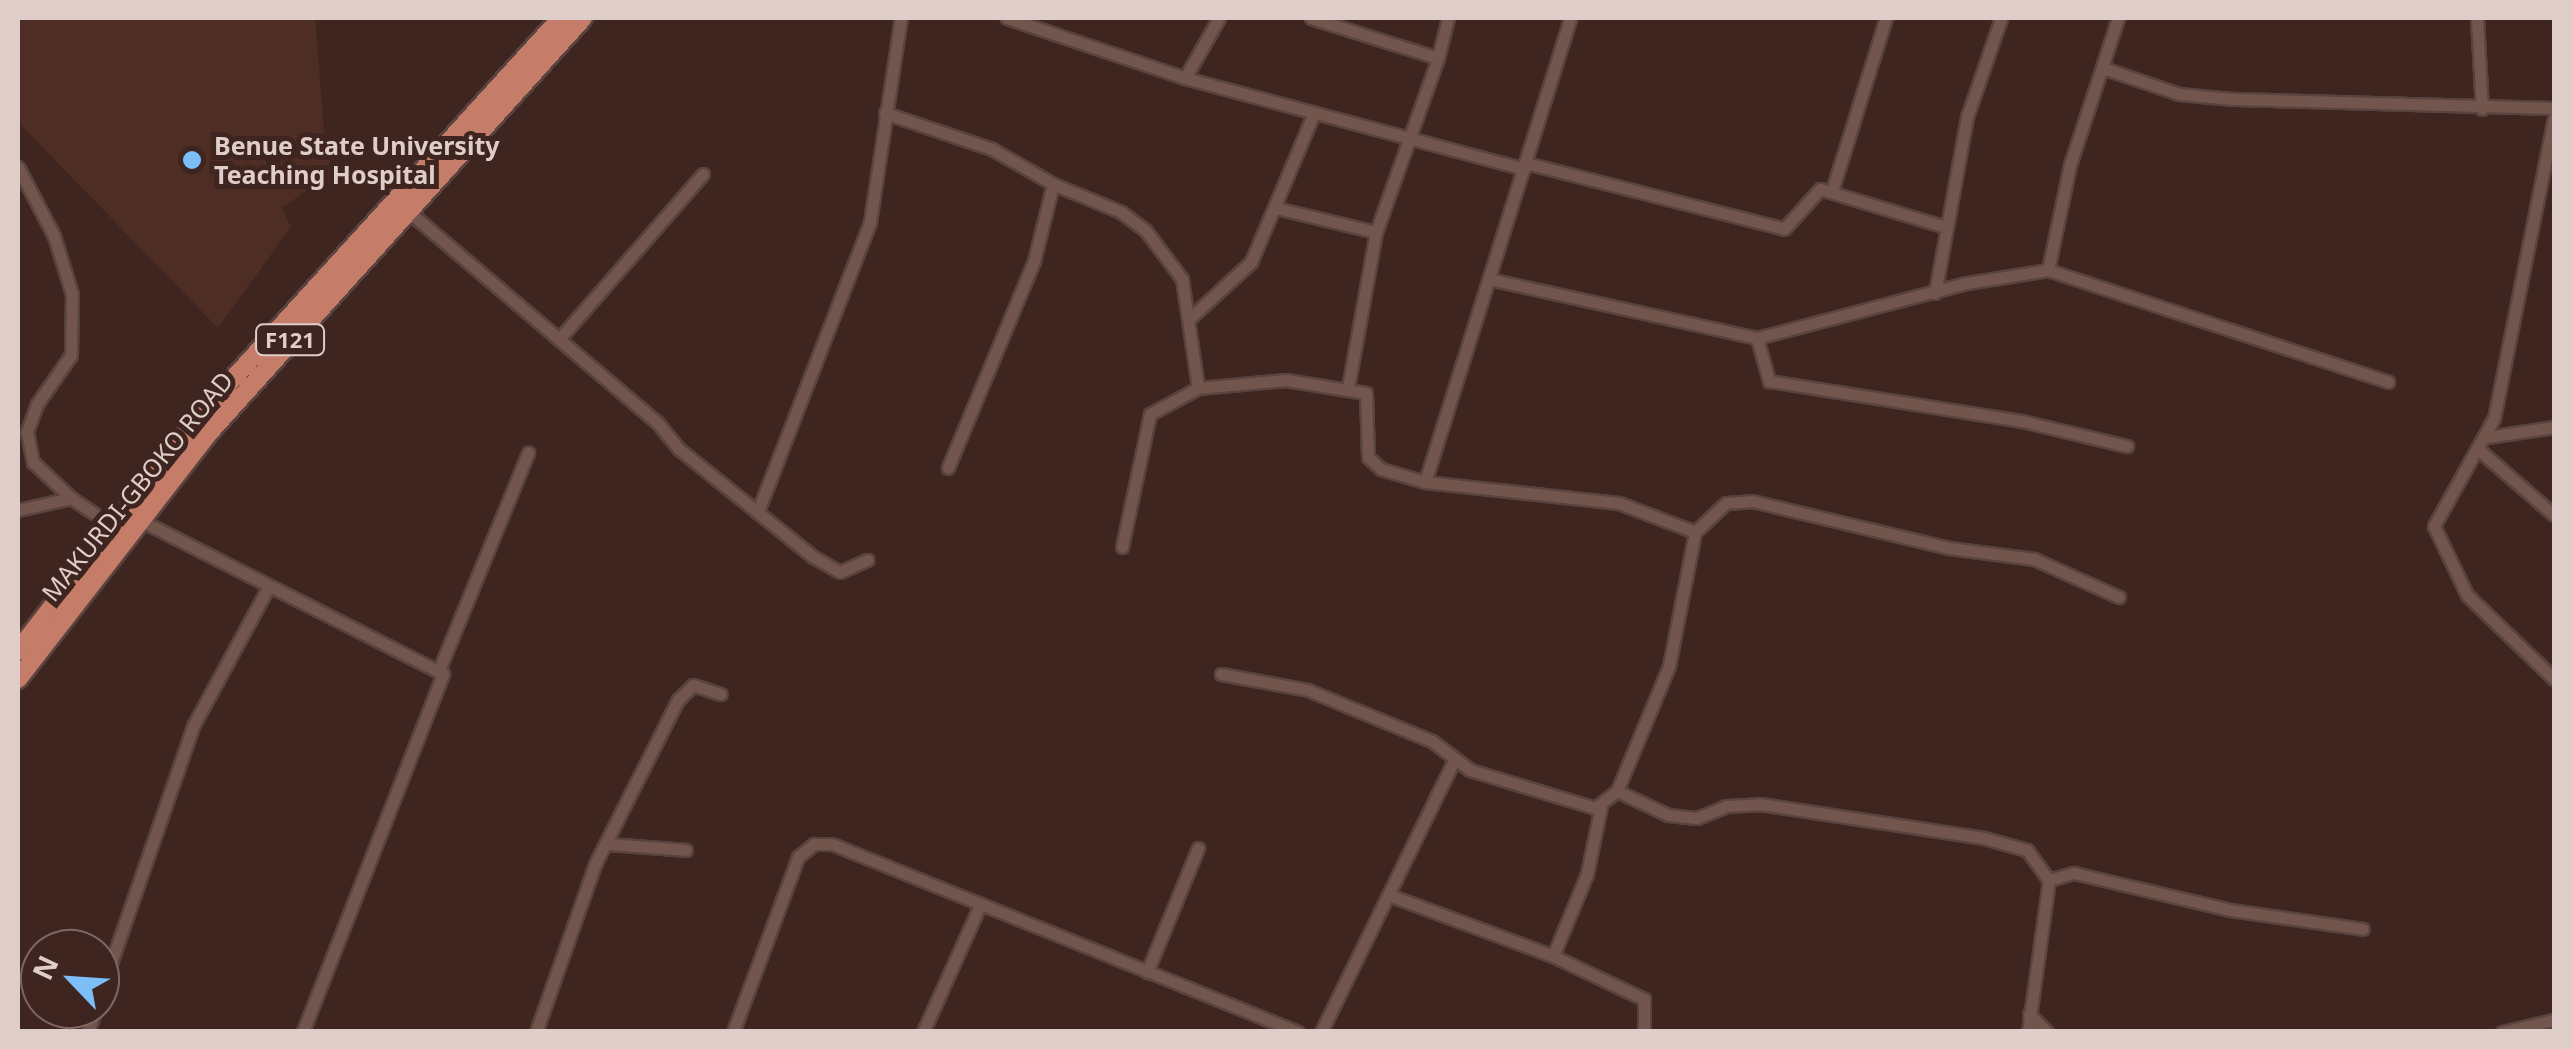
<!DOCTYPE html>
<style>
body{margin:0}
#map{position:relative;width:2572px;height:1049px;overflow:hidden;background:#3f251f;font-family:"Noto Sans",sans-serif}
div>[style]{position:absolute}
.built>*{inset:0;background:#4e2d24}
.roads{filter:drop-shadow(2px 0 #59433e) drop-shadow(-2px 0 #59433e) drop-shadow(0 2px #59433e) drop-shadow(0 -2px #59433e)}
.minor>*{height:11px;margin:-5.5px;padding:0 5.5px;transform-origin:5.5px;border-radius:5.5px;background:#72554d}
.primary>*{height:18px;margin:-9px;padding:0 9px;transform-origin:9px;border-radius:9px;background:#c57c69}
.dots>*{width:28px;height:28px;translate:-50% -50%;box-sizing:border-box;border:5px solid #3f251f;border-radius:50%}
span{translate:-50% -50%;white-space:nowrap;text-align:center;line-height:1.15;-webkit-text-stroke:10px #3f251f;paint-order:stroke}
.shield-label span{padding:2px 8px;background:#3f251f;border:2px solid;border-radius:8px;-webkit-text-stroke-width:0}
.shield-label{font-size:22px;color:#dfcdc9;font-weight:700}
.poi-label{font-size:25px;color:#dfcdc9;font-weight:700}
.left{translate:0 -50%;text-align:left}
.street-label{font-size:25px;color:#dfcdc9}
.frame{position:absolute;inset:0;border:20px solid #dfcdc9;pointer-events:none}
.north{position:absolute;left:20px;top:929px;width:100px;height:100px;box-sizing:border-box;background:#3f251f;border:2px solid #7f6863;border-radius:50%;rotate:295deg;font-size:28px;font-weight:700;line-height:40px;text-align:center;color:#dfcdc9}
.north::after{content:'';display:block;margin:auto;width:35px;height:45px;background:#7bbef8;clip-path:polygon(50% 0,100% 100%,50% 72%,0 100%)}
</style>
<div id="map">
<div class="built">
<i style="clip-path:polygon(18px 18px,315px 18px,325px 143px,335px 178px,317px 196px,310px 188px,282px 208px,291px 227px,218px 328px,18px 122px)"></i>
</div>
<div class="roads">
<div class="minor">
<i style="left:1007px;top:18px;width:188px;rotate:18.6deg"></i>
<i style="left:1185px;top:78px;width:351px;rotate:15deg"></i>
<i style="left:1311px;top:18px;width:133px;rotate:17.5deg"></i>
<i style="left:1438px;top:58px;width:185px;rotate:109.6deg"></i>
<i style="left:1376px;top:232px;width:158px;rotate:100.2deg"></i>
<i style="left:2477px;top:18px;width:91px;rotate:86.9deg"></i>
<i style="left:1438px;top:58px;width:41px;rotate:-76deg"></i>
<i style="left:2103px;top:68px;width:80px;rotate:18.9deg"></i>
<i style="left:2179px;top:94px;width:53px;rotate:5.4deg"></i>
<i style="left:2232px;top:99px;width:322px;rotate:1.6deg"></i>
<i style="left:1185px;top:78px;width:69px;rotate:-60.5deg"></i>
<i style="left:885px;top:113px;width:113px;rotate:18.6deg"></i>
<i style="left:992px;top:149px;width:70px;rotate:29.8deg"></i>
<i style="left:1053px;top:184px;width:79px;rotate:103.9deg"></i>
<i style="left:1034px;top:261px;width:224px;rotate:112.6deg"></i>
<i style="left:2554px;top:118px;width:306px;rotate:101.3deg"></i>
<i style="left:2494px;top:418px;width:124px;rotate:119.1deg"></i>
<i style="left:2434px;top:526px;width:76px;rotate:64.4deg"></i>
<i style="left:2467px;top:595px;width:121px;rotate:44deg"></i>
<i style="left:1526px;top:163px;width:266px;rotate:14.3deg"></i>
<i style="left:1784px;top:229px;width:54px;rotate:-48deg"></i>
<i style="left:1820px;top:189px;width:132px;rotate:16.8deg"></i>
<i style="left:18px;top:167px;width:78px;rotate:62.4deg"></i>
<i style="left:54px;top:236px;width:61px;rotate:72.8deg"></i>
<i style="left:72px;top:294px;width:61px;rotate:90.9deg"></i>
<i style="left:71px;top:355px;width:60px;rotate:124.8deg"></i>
<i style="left:37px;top:404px;width:30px;rotate:110deg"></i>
<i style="left:27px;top:432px;width:31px;rotate:79deg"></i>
<i style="left:33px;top:462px;width:52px;rotate:43.5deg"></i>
<i style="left:1053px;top:184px;width:74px;rotate:22.4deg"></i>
<i style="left:1121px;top:212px;width:31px;rotate:37deg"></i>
<i style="left:1146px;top:231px;width:60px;rotate:53.1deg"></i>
<i style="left:1182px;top:279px;width:110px;rotate:81.6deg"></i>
<i style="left:1832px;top:191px;width:181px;rotate:-72.7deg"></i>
<i style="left:1276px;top:208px;width:103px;rotate:13.5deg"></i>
<i style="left:409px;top:212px;width:325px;rotate:40.3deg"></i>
<i style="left:657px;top:422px;width:35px;rotate:51deg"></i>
<i style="left:679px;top:449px;width:171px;rotate:38.8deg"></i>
<i style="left:812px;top:556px;width:32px;rotate:30deg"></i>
<i style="left:840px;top:572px;width:30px;rotate:-24deg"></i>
<i style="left:2048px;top:270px;width:358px;rotate:18.2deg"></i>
<i style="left:1489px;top:279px;width:274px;rotate:12.4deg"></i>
<i style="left:1757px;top:338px;width:217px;rotate:-14.7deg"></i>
<i style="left:1967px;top:283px;width:82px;rotate:-9.1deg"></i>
<i style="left:2048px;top:270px;width:107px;rotate:-78.2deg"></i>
<i style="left:2070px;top:165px;width:155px;rotate:-71.9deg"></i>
<i style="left:1935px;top:293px;width:179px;rotate:-79.7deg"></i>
<i style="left:1967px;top:117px;width:105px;rotate:-71deg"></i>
<i style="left:1189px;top:319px;width:84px;rotate:-42.6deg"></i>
<i style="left:1251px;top:262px;width:160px;rotate:-67.1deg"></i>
<i style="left:1757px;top:338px;width:45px;rotate:74.4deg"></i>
<i style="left:1769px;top:381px;width:256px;rotate:9deg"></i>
<i style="left:2022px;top:421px;width:108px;rotate:13.4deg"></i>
<i style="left:559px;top:339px;width:219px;rotate:-48.9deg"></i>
<i style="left:2487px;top:437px;width:68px;rotate:-8.5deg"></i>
<i style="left:2479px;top:450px;width:99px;rotate:40.9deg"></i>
<i style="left:1425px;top:482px;width:486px;rotate:-72.6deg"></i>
<i style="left:18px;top:510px;width:54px;rotate:-12.8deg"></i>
<i style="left:71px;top:498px;width:50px;rotate:33.7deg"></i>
<i style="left:758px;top:511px;width:310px;rotate:-68.8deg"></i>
<i style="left:870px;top:222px;width:206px;rotate:-81.4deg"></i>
<i style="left:138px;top:519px;width:342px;rotate:26.9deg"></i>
<i style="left:443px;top:674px;width:384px;rotate:111.4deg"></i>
<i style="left:1122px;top:547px;width:136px;rotate:-78.1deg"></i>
<i style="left:1150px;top:414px;width:55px;rotate:-28.4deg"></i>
<i style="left:1198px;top:388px;width:88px;rotate:-5.2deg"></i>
<i style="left:1286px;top:380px;width:81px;rotate:9.2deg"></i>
<i style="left:1366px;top:393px;width:64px;rotate:88.2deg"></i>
<i style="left:1368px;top:457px;width:18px;rotate:43deg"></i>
<i style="left:1381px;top:469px;width:46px;rotate:16.5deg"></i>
<i style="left:1425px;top:482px;width:195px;rotate:6.2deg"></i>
<i style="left:1619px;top:503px;width:81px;rotate:20.9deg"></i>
<i style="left:439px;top:670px;width:235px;rotate:-67.7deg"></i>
<i style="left:1221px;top:674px;width:88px;rotate:10.4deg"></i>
<i style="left:1308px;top:690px;width:134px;rotate:22.4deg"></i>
<i style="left:1432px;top:741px;width:48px;rotate:37.3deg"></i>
<i style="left:1470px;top:770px;width:131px;rotate:16.9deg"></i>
<i style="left:1595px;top:808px;width:28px;rotate:-38deg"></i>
<i style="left:1617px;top:791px;width:135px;rotate:-67.4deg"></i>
<i style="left:1669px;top:666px;width:136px;rotate:-79deg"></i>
<i style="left:1695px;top:532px;width:42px;rotate:-43.1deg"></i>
<i style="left:1726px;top:503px;width:26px;rotate:-4deg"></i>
<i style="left:1752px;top:501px;width:203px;rotate:13.4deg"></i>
<i style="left:1949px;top:548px;width:86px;rotate:7.4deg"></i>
<i style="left:2034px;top:559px;width:93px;rotate:24.1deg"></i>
<i style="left:1617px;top:791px;width:56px;rotate:25.2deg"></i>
<i style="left:1668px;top:815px;width:29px;rotate:6deg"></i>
<i style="left:1697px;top:818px;width:31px;rotate:-22deg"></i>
<i style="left:1726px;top:806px;width:34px;rotate:-3deg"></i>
<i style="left:1760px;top:804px;width:227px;rotate:8.6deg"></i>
<i style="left:1984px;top:838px;width:45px;rotate:15.6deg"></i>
<i style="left:2027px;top:850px;width:37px;rotate:54deg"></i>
<i style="left:2049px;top:880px;width:153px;rotate:97.9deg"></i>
<i style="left:607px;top:844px;width:79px;rotate:4.3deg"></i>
<i style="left:2049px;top:880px;width:26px;rotate:-16deg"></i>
<i style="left:2074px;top:873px;width:160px;rotate:13.3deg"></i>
<i style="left:2230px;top:910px;width:134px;rotate:8.1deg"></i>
<i style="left:1389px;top:895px;width:175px;rotate:20.4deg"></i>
<i style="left:1553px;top:956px;width:89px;rotate:-67.5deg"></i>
<i style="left:1587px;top:874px;width:69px;rotate:-78.4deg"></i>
<i style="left:1553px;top:956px;width:101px;rotate:25.3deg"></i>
<i style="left:1644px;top:999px;width:33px;rotate:90deg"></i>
<i style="left:1147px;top:972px;width:134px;rotate:-67.6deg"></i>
<i style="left:100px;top:995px;width:285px;rotate:-70.9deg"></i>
<i style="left:193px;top:726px;width:159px;rotate:-61.5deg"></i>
<i style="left:2029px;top:1014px;width:25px;rotate:45deg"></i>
<i style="left:88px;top:1032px;width:24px;rotate:-71deg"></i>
<i style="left:536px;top:1032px;width:178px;rotate:-70.6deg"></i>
<i style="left:595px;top:864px;width:184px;rotate:-63.2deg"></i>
<i style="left:678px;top:700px;width:21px;rotate:-45deg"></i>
<i style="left:693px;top:685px;width:29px;rotate:18deg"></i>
<i style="left:733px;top:1032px;width:187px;rotate:-69.6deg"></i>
<i style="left:798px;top:857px;width:21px;rotate:-39deg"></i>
<i style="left:814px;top:844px;width:18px"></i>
<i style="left:832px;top:844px;width:502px;rotate:21.97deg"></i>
<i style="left:923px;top:1032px;width:139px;rotate:-65.8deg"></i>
<i style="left:1321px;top:1032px;width:302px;rotate:-63.9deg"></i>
<i style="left:2502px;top:1032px;width:52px;rotate:-13.2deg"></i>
</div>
<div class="primary">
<i style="left:18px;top:651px;width:302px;rotate:-52.3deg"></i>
<i style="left:203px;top:412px;width:532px;rotate:-47.74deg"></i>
<i style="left:18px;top:679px;width:309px;rotate:-52.2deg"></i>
<i style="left:207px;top:435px;width:561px;rotate:-47.96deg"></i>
</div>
</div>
<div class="dots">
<i style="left:192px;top:160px;background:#7bbef8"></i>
</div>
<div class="shield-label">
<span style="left:290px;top:340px">F121</span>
</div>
<div class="poi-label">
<span class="left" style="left:214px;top:160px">Benue State University<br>Teaching Hospital</span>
</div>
<div class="street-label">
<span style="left:137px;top:486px;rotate:-51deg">MAKURDI-GBOKO ROAD</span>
</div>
<div class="frame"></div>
<div class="north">N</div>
</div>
